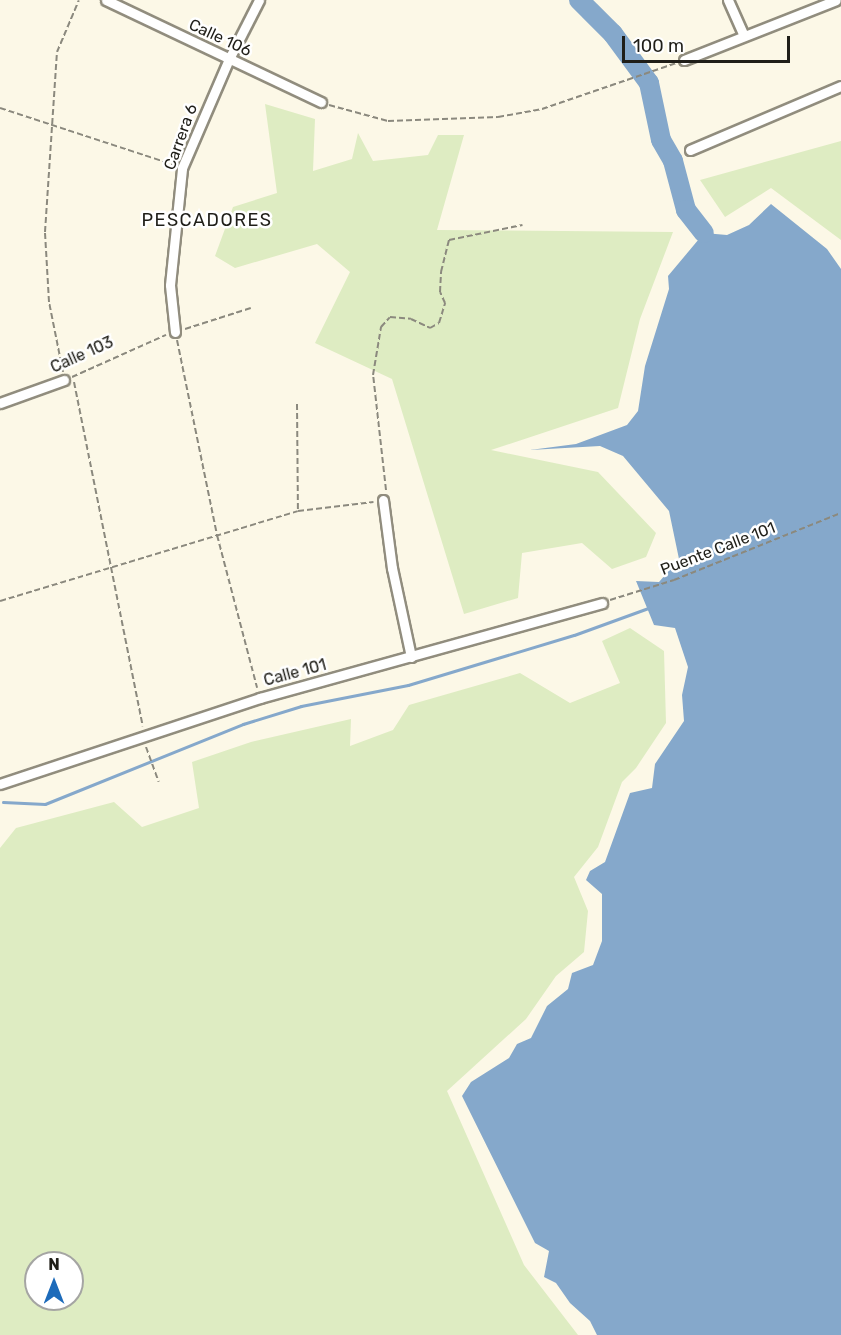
<!DOCTYPE html>
<style>
body{margin:0}
#map{position:relative;width:841px;height:1335px;overflow:hidden;background:#fcf8e7;font-family:Rubik,sans-serif}
div>[style]{position:absolute}
.green>*{inset:0;background:#deecc2}
.water>*{inset:0;background:#85a8cb}
.stream>*{height:3px;margin:-1.5px;padding:0 1.5px;transform-origin:1.5px;border-radius:1.5px;background:#85a8cb}
.river>*{height:20px;margin:-10px;padding:0 10px;transform-origin:10px;border-radius:10px;background:#85a8cb}
.path>*{height:2px;margin-top:-1px;transform-origin:0;background:repeating-linear-gradient(90deg,#8b897e 0 6px,transparent 0 9px)}
.roads{filter:drop-shadow(2px 0 #918d7e) drop-shadow(-2px 0 #918d7e) drop-shadow(0 2px #918d7e) drop-shadow(0 -2px #918d7e)}
.street>*{height:9px;margin:-4.5px;padding:0 4.5px;transform-origin:4.5px;border-radius:4.5px;background:#fff}
span{translate:-50% -50%;white-space:nowrap;text-align:center;line-height:1.15;-webkit-text-stroke:5px #fff;paint-order:stroke}
.street-label{font-size:16px;color:#1f1e18}
.neighbourhood-label{font-size:18px;color:#1f1e18;letter-spacing:1.5px}
.north{position:absolute;left:24px;top:1251px;width:60px;height:60px;box-sizing:border-box;background:#fff;border:2px solid #a5a5a3;border-radius:50%;rotate:0deg;font-size:16px;font-weight:700;line-height:24px;text-align:center;color:#1f1e18}
.north::after{content:'';display:block;margin:auto;width:21px;height:27px;background:#1d6bba;clip-path:polygon(50% 0,100% 100%,50% 72%,0 100%)}
.scale{position:absolute;left:622px;top:36px;width:168px;height:27px;box-sizing:border-box;border:3px solid #1f1e18;border-top:0;padding-left:8px;font-size:18px;line-height:21px;white-space:nowrap;color:#1f1e18;-webkit-text-stroke:4px #fff;paint-order:stroke}
</style>
<div id="map">
<div class="green">
<i style="clip-path:polygon(265px 104px,315px 119px,313px 171px,352px 159px,358px 133px,373px 161px,428px 155px,438px 135px,464px 135px,437px 230px,673px 232px,640px 319px,618px 408px,491px 450px,598px 472px,656px 533px,646px 557px,612px 569px,582px 543px,522px 553px,518px 598px,464px 614px,392px 379px,315px 343px,350px 272px,317px 244px,235px 268px,215px 256px,233px 207px,277px 193px)"></i>
<i style="clip-path:polygon(841px 141px,841px 240px,771px 188px,725px 217px,700px 180px)"></i>
<i style="clip-path:polygon(evenodd,630px 628px,664px 651px,666px 723px,636px 768px,622px 782px,598px 847px,574px 877px,588px 911px,584px 952px,556px 976px,526px 1019px,447px 1091px,524px 1265px,578px 1335px,0 1335px,0 848px,16px 828px,114px 802px,142px 827px,199px 808px,192px 762px,251px 742px,351px 719px,350px 746px,393px 730px,409px 705px,520px 673px,570px 703px,620px 683px,602px 641px,630px 628px,36px 1263px,72px 1263px,72px 1299px,36px 1299px,36px 1263px)"></i>
</div>
<div class="water">
<i style="clip-path:polygon(771px 204px,827px 249px,841px 269px,841px 1335px,597px 1335px,590px 1321px,570px 1303px,556px 1283px,544px 1277px,549px 1251px,535px 1243px,462px 1096px,471px 1082px,509px 1058px,517px 1044px,531px 1038px,547px 1006px,568px 989px,572px 973px,593px 965px,602px 941px,602px 894px,586px 880px,590px 871px,605px 862px,630px 793px,652px 788px,655px 764px,684px 721px,682px 695px,688px 667px,675px 628px,654px 625px,636px 581px,659px 582px,679px 559px,669px 511px,623px 456px,600px 446px,530px 450px,576px 444px,627px 425px,638px 411px,645px 366px,669px 289px,668px 276px,704px 233px,727px 235px,749px 225px)"></i>
</div>
<div class="stream">
<i style="left:3px;top:802px;width:42px;rotate:2.7deg"></i>
<i style="left:45px;top:804px;width:214px;rotate:-22deg"></i>
<i style="left:243px;top:724px;width:61px;rotate:-17.2deg"></i>
<i style="left:301px;top:706px;width:109px;rotate:-11.1deg"></i>
<i style="left:408px;top:685px;width:173px;rotate:-16.8deg"></i>
<i style="left:574px;top:635px;width:79px;rotate:-20deg"></i>
</div>
<div class="river">
<i style="left:579px;top:0;width:48px;rotate:45deg"></i>
<i style="left:613px;top:34px;width:61px;rotate:53.7deg"></i>
<i style="left:649px;top:83px;width:58px;rotate:78.1deg"></i>
<i style="left:661px;top:140px;width:24px;rotate:60deg"></i>
<i style="left:673px;top:161px;width:51px;rotate:75.1deg"></i>
<i style="left:686px;top:210px;width:29px;rotate:52deg"></i>
</div>
<div class="path">
<i style="left:329px;top:105px;width:61px;rotate:15.2deg"></i>
<i style="left:388px;top:121px;width:110px;rotate:-2.1deg"></i>
<i style="left:498px;top:117px;width:45px;rotate:-10.3deg"></i>
<i style="left:542px;top:109px;width:142px;rotate:-18.9deg"></i>
<i style="left:0;top:108px;width:183px;rotate:18.1deg"></i>
<i style="left:185px;top:329px;width:69px;rotate:-17.7deg"></i>
<i style="left:177px;top:340px;width:199px;rotate:78.4deg"></i>
<i style="left:217px;top:535px;width:158px;rotate:75.3deg"></i>
<i style="left:63px;top:372px;width:71px;rotate:-101.3deg"></i>
<i style="left:49px;top:302px;width:70px;rotate:-93.3deg"></i>
<i style="left:45px;top:232px;width:180px;rotate:-86.2deg"></i>
<i style="left:57px;top:52px;width:56px;rotate:-67.1deg"></i>
<i style="left:72px;top:377px;width:103px;rotate:-24.1deg"></i>
<i style="left:74px;top:382px;width:351px;rotate:78.7deg"></i>
<i style="left:297px;top:404px;width:107px;rotate:89.5deg"></i>
<i style="left:386px;top:490px;width:116px;rotate:-96.4deg"></i>
<i style="left:373px;top:375px;width:49px;rotate:-80.5deg"></i>
<i style="left:381px;top:327px;width:13px;rotate:-48deg"></i>
<i style="left:390px;top:317px;width:21px;rotate:5deg"></i>
<i style="left:411px;top:319px;width:21px;rotate:25deg"></i>
<i style="left:430px;top:328px;width:10px;rotate:-29deg"></i>
<i style="left:439px;top:323px;width:21px;rotate:-73deg"></i>
<i style="left:445px;top:303px;width:12px;rotate:-114deg"></i>
<i style="left:440px;top:292px;width:20px;rotate:-87deg"></i>
<i style="left:441px;top:272px;width:33px;rotate:-76deg"></i>
<i style="left:449px;top:240px;width:75px;rotate:-11.6deg"></i>
<i style="left:610px;top:600px;width:67px;rotate:-17.4deg"></i>
<i style="left:674px;top:580px;width:180px;rotate:-21.9deg"></i>
<i style="left:0;top:601px;width:311px;rotate:-16.8deg"></i>
<i style="left:298px;top:511px;width:76px;rotate:-6.8deg"></i>
<i style="left:146px;top:747px;width:37px;rotate:70deg"></i>
</div>
<div class="roads">
<div class="street">
<i style="left:106px;top:0;width:238px;rotate:25.4deg"></i>
<i style="left:728px;top:0;width:39px;rotate:66deg"></i>
<i style="left:684px;top:60px;width:163px;rotate:-21.5deg"></i>
<i style="left:690px;top:150px;width:164px;rotate:-23deg"></i>
<i style="left:175px;top:332px;width:47px;rotate:-96.1deg"></i>
<i style="left:170px;top:285px;width:118px;rotate:-84.1deg"></i>
<i style="left:182px;top:168px;width:119px;rotate:-66.7deg"></i>
<i style="left:229px;top:59px;width:66px;rotate:-63deg"></i>
<i style="left:0;top:403px;width:68px;rotate:-19.8deg"></i>
<i style="left:383px;top:500px;width:69px;rotate:82.5deg"></i>
<i style="left:392px;top:568px;width:91px;rotate:77.9deg"></i>
<i style="left:0;top:784px;width:274px;rotate:-18.3deg"></i>
<i style="left:260px;top:698px;width:355px;rotate:-15.5deg"></i>
</div>
</div>
<div class="street-label">
<span style="left:220px;top:38px;rotate:25deg">Calle 106</span>
<span style="left:181px;top:137px;rotate:-70deg">Carrera 6</span>
<span style="left:82px;top:355px;rotate:-24deg">Calle 103</span>
<span style="left:718px;top:549px;rotate:-21deg">Puente Calle 101</span>
<span style="left:295px;top:673px;rotate:-15deg">Calle 101</span>
</div>
<div class="neighbourhood-label">
<span style="left:207px;top:220px">PESCADORES</span>
</div>
<div class="north">N</div>
<div class="scale">100 m</div>
</div>
